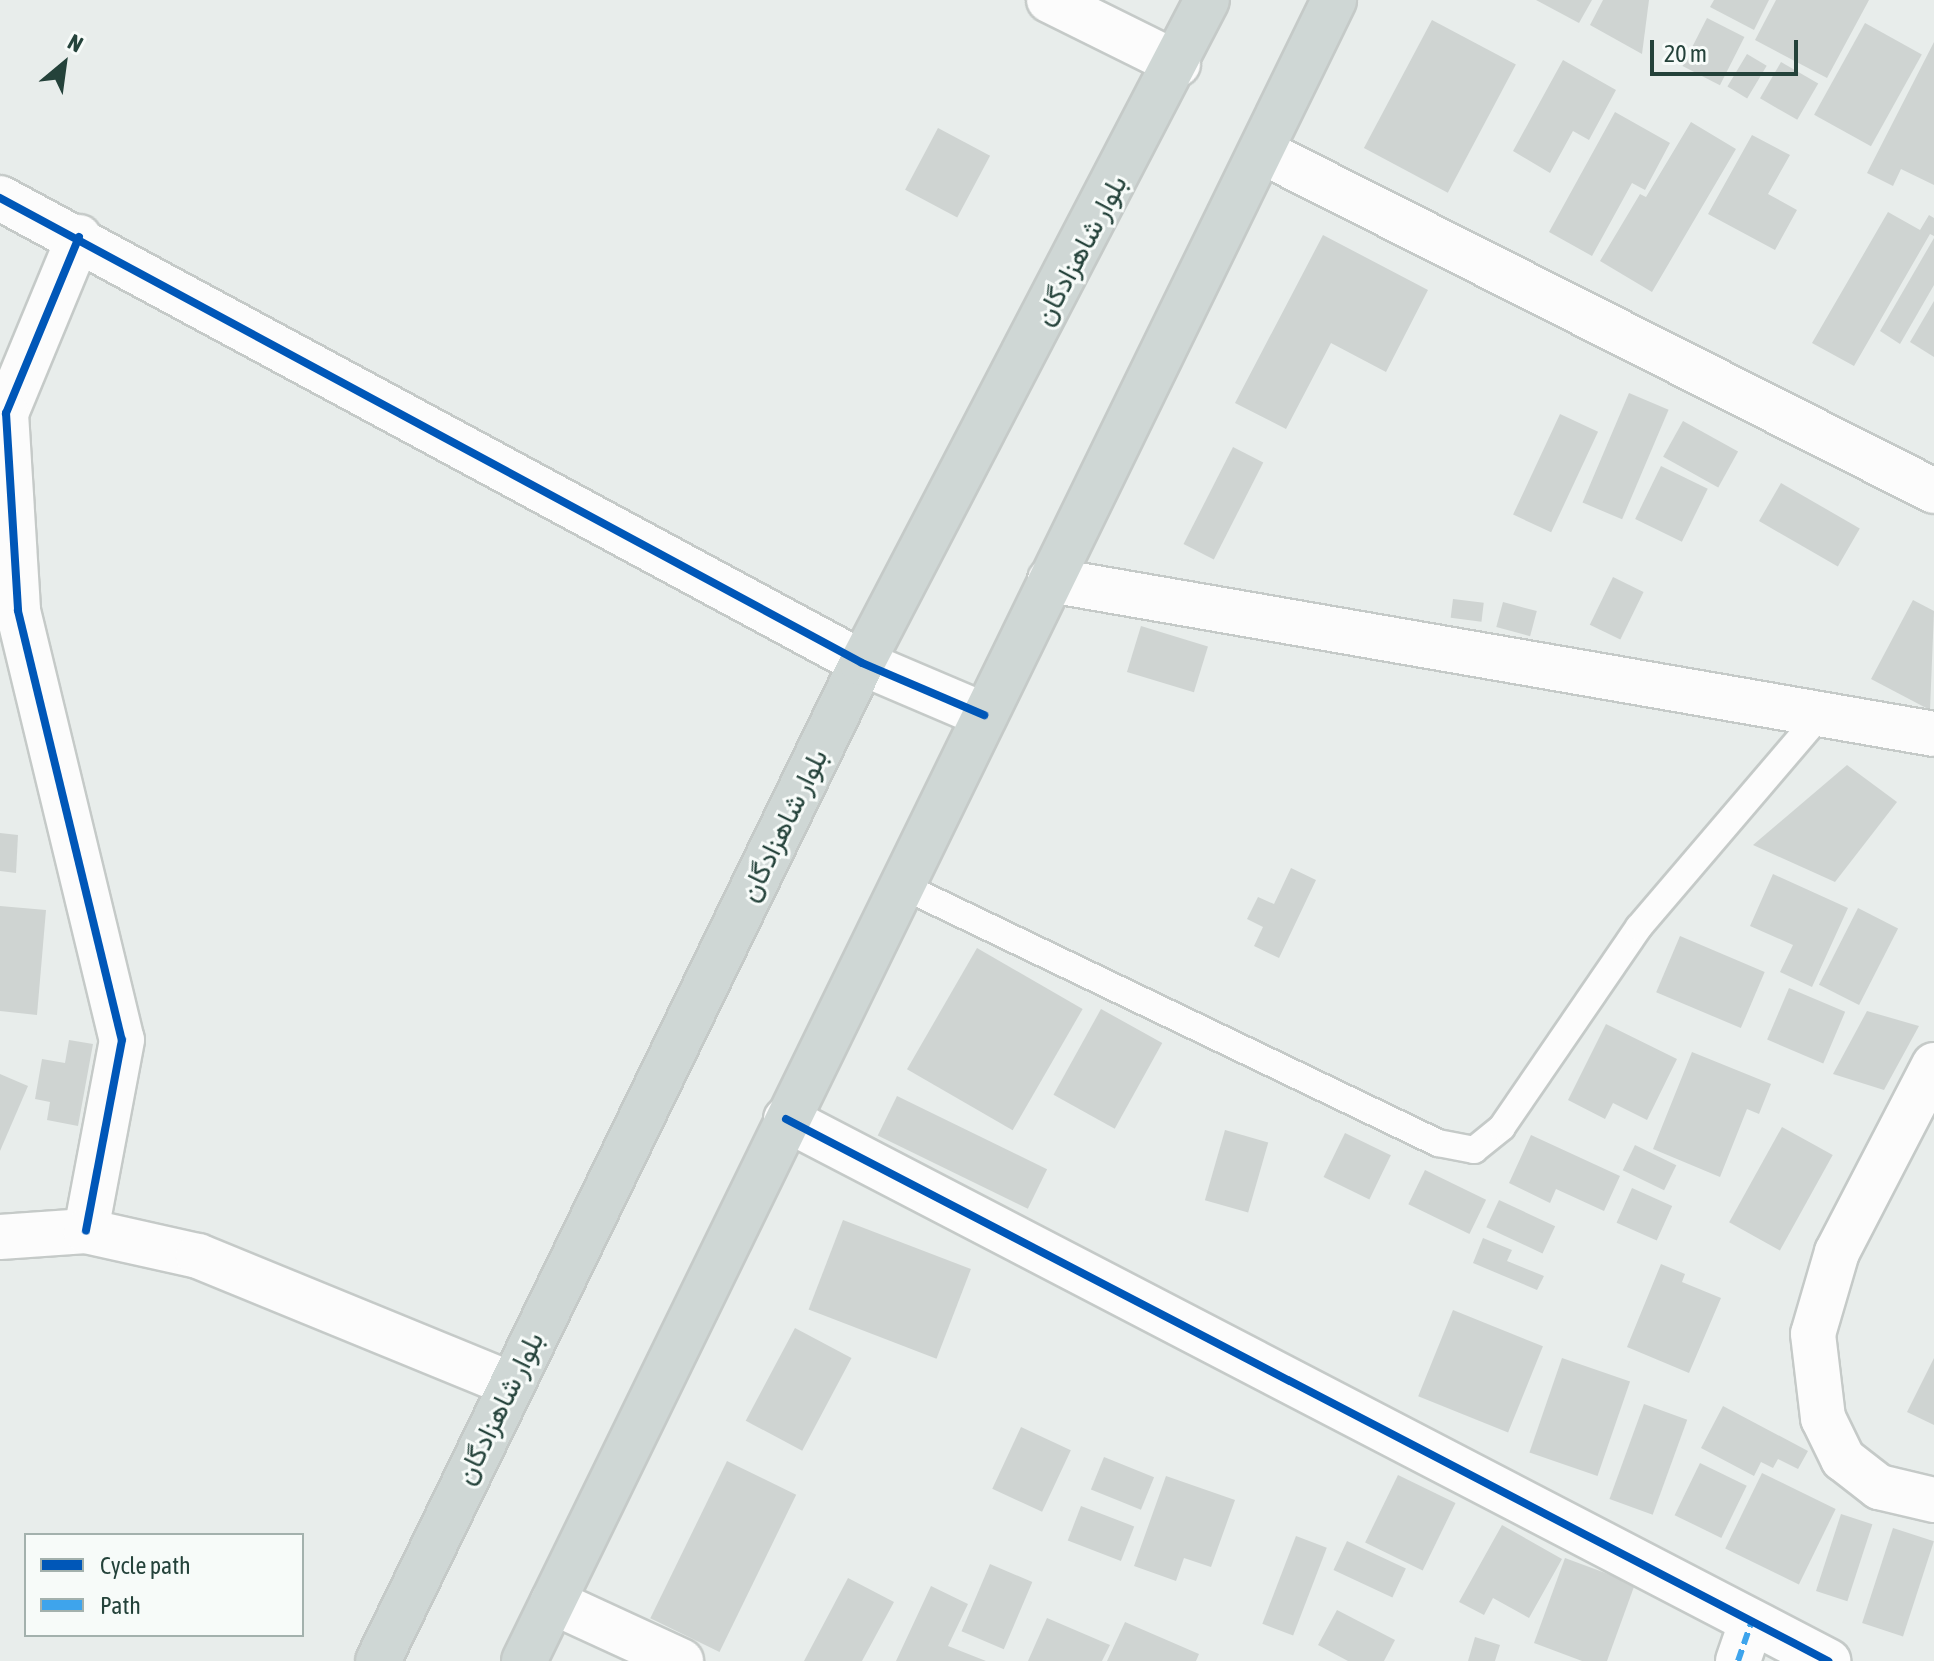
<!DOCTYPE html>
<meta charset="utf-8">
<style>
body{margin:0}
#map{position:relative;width:1934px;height:1661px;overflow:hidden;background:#e8edeb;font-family:"Asap Condensed",Vazirmatn,sans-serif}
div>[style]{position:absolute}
.building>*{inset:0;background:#cfd4d2;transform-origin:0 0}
.roads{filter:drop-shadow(2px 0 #c5cac8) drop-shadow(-2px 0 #c5cac8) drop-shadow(0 2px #c5cac8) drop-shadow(0 -2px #c5cac8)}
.lane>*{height:26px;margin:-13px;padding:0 13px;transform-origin:13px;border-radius:13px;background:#fcfcfc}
.street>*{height:44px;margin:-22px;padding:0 22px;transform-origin:22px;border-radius:22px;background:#fcfcfc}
.secondary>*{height:44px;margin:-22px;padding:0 22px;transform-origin:22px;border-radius:22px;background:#fcfcfc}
.primary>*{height:44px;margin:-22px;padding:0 22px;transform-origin:22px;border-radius:22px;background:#cfd7d5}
.quiet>*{height:6px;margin-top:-3px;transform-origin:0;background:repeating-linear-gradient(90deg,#3ea4ec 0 12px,transparent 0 18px)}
.cycleway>*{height:8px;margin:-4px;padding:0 4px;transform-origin:4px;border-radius:4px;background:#0057b8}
span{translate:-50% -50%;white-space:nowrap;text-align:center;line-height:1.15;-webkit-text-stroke:6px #f7fbf9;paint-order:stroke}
.street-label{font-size:28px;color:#24423a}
.legend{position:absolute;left:24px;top:1533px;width:280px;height:104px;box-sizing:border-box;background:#f7fbf9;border:2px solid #a3b1ad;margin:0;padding:10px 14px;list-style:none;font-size:24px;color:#24423a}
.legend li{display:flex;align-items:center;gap:16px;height:40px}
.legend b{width:40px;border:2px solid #a3b1ad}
.north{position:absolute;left:24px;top:24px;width:80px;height:80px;-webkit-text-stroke:6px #f7fbf9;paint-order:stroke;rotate:29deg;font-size:22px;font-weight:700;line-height:32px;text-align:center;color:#24423a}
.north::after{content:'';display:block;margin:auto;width:28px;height:36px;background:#24423a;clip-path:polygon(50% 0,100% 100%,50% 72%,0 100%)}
.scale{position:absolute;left:1650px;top:40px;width:148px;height:36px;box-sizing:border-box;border:4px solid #24423a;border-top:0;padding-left:10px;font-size:24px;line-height:28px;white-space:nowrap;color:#24423a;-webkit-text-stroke:6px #f7fbf9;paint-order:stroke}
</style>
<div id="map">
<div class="building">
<i style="clip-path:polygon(1536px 0,1592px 0,1579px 23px)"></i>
<i style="clip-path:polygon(1603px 0,1649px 0,1642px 54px,1590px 25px)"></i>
<i style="clip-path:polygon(1714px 0,1769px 0,1754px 30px,1710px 7px)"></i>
<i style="clip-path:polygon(1776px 0,1869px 0,1827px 78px,1755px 40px)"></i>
<i style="left:1707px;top:18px;width:42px;height:54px;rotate:27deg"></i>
<i style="left:1432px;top:20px;width:95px;height:145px;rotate:28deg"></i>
<i style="left:1865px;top:23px;width:65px;height:105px;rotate:29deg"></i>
<i style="clip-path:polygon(1934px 42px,1934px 185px,1901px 169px,1893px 186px,1867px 173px)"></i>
<i style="left:1747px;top:54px;width:23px;height:38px;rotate:31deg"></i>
<i style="clip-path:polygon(1563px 60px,1616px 90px,1589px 140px,1573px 131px,1550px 173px,1513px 151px)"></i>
<i style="left:1781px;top:62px;width:43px;height:42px;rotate:30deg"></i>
<i style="clip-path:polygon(1615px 112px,1670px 143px,1645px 190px,1632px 183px,1592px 256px,1549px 232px)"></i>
<i style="clip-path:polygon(1691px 122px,1736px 149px,1652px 292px,1600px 261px,1640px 194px,1646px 197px)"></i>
<i style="left:938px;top:128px;width:59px;height:70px;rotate:28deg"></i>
<i style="clip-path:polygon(1752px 135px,1790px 155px,1768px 194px,1797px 210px,1775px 250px,1708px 214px)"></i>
<i style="clip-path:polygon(1888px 212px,1920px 230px,1929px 215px,1934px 218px,1934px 236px,1930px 234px,1854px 366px,1812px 343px)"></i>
<i style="clip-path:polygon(1323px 235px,1428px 290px,1386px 372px,1331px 343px,1286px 429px,1235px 403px)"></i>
<i style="clip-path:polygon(1934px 238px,1934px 285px,1900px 344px,1880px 331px)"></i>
<i style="clip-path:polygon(1934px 301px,1934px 357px,1910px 342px)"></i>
<i style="left:1629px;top:393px;width:43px;height:119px;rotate:23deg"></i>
<i style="left:1560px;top:414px;width:42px;height:111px;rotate:25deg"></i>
<i style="left:1683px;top:421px;width:63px;height:41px;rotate:29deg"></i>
<i style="left:1233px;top:447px;width:34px;height:109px;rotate:27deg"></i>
<i style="left:1661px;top:466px;width:52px;height:59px;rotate:26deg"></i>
<i style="left:1781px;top:483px;width:91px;height:44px;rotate:30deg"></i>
<i style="left:1613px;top:577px;width:34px;height:53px;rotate:26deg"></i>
<i style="left:1453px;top:599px;width:31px;height:19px;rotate:7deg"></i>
<i style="clip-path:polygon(1913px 600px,1934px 611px,1930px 710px,1871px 679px)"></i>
<i style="left:1503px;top:602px;width:35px;height:26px;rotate:15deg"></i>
<i style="left:1141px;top:626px;width:70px;height:48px;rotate:17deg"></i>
<i style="clip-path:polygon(1847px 765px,1897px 802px,1835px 882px,1753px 845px)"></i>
<i style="clip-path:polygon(0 833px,18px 835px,16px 873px,0 871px)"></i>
<i style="clip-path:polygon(1291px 868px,1316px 880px,1279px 958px,1254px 946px,1263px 927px,1247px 919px,1258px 897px,1274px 904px)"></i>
<i style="clip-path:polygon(1773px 874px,1848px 908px,1812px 987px,1780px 972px,1793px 945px,1750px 926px)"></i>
<i style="clip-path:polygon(0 906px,46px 910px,37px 1015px,0 1011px)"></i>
<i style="left:1858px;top:908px;width:45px;height:86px;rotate:27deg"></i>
<i style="left:1680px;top:936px;width:92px;height:61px;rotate:23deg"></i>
<i style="left:977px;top:948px;width:122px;height:140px;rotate:30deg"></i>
<i style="left:1789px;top:988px;width:61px;height:56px;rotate:23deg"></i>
<i style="left:1101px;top:1009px;width:70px;height:98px;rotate:29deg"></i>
<i style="clip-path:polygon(1867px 1011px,1919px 1026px,1884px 1090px,1833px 1074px)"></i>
<i style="clip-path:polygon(1606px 1024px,1677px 1059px,1647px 1120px,1613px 1103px,1605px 1119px,1568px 1100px)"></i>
<i style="clip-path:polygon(69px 1040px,93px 1044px,78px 1126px,47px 1120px,50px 1102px,35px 1099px,42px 1059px,65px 1063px)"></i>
<i style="clip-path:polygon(1692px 1052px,1771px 1084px,1759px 1114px,1747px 1109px,1720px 1177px,1653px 1149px)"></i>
<i style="clip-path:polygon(0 1074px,28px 1086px,0 1151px)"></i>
<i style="left:897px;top:1096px;width:167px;height:44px;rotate:26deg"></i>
<i style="left:1782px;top:1127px;width:58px;height:109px;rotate:29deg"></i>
<i style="left:1225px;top:1130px;width:45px;height:73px;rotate:16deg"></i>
<i style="left:1345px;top:1133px;width:51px;height:49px;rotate:26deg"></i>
<i style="clip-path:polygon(1531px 1135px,1620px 1176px,1604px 1211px,1556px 1189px,1550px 1203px,1509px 1183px)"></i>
<i style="left:1635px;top:1145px;width:46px;height:28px;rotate:26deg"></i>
<i style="left:1425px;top:1170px;width:68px;height:38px;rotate:26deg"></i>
<i style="left:1632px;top:1188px;width:44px;height:38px;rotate:24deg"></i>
<i style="left:1499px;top:1200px;width:62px;height:30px;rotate:25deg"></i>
<i style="left:843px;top:1220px;width:137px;height:96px;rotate:21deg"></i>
<i style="clip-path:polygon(1483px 1238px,1512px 1250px,1507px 1261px,1544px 1276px,1537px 1290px,1473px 1263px)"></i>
<i style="clip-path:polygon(1661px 1264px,1685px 1274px,1682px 1282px,1721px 1298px,1689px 1373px,1627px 1347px)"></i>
<i style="left:1453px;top:1310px;width:97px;height:93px;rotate:22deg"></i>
<i style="left:795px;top:1328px;width:64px;height:105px;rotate:28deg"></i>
<i style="left:1562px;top:1358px;width:72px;height:100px;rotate:19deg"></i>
<i style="clip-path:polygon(1934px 1358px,1934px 1425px,1907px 1412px)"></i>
<i style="left:1644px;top:1404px;width:46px;height:101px;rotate:20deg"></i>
<i style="clip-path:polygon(1723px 1406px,1808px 1451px,1798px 1469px,1778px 1459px,1773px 1468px,1761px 1462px,1754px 1476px,1701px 1448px)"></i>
<i style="left:1021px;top:1427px;width:55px;height:68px;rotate:25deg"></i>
<i style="left:1104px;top:1457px;width:54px;height:35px;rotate:22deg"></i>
<i style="left:727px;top:1461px;width:77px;height:175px;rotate:26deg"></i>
<i style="left:1700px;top:1463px;width:52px;height:58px;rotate:26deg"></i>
<i style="left:1762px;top:1473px;width:82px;height:84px;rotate:26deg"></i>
<i style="left:1398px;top:1475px;width:64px;height:75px;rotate:26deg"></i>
<i style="clip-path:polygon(1166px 1476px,1235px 1500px,1211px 1567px,1184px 1558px,1176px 1581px,1134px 1566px)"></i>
<i style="left:1081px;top:1506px;width:57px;height:37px;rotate:21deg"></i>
<i style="left:1841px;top:1514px;width:33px;height:81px;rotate:18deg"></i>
<i style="clip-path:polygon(1502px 1525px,1562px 1559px,1529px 1618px,1493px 1598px,1484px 1615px,1459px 1602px)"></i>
<i style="left:1893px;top:1528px;width:43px;height:100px;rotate:18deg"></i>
<i style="left:1296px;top:1536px;width:33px;height:94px;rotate:21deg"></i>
<i style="left:1347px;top:1541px;width:65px;height:32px;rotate:25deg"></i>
<i style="clip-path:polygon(1565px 1558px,1635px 1584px,1607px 1661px,1582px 1661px,1534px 1643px)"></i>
<i style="left:990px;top:1564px;width:46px;height:73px;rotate:23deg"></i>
<i style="clip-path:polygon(848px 1578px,894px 1602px,862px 1661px,804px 1661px)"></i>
<i style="clip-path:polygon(931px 1586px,968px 1604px,948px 1646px,986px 1661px,896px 1661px)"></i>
<i style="clip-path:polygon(1337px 1610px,1395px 1640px,1384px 1661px,1348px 1661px,1318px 1645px)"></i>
<i style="clip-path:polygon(1047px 1618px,1110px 1645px,1102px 1661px,1028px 1661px)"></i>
<i style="clip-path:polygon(1125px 1622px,1199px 1654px,1196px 1661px,1107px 1661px)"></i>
<i style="clip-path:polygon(1475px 1637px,1500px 1645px,1495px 1661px,1468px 1661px)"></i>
</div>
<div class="roads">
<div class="lane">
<i style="left:901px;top:885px;width:596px;rotate:25.66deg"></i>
<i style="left:1438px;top:1143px;width:37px;rotate:11deg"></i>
<i style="left:1474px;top:1150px;width:36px;rotate:-39deg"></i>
<i style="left:1502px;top:1127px;width:242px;rotate:-55.6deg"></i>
<i style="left:1639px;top:927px;width:282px;rotate:-49.5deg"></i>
</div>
<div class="street">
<i style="left:1049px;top:0;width:144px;rotate:26.4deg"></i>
<i style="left:1261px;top:151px;width:754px;rotate:26.8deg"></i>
<i style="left:79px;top:237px;width:191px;rotate:112.5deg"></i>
<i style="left:6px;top:413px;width:198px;rotate:86.5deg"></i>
<i style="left:18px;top:611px;width:441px;rotate:76.4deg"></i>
<i style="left:122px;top:1040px;width:194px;rotate:100.7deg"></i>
<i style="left:1050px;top:580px;width:897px;rotate:9.88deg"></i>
<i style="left:1934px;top:1065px;width:211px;rotate:117.4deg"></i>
<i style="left:1837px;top:1252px;width:85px;rotate:106.3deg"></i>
<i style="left:1813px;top:1334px;width:85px;rotate:83.2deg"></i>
<i style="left:1823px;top:1418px;width:46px;rotate:64deg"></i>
<i style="left:1843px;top:1459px;width:46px;rotate:37.9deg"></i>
<i style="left:1879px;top:1487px;width:57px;rotate:13.3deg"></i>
<i style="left:786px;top:1119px;width:1175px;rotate:27.48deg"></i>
<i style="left:553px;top:1602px;width:141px;rotate:24.7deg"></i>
<i style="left:1738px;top:1661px;width:39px;rotate:-71deg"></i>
</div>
<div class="secondary">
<i style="left:0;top:198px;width:979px;rotate:28.34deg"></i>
<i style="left:862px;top:663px;width:133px;rotate:23.1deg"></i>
<i style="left:0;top:1237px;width:86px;rotate:-4deg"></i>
<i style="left:86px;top:1231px;width:115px;rotate:12.6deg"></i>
<i style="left:198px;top:1256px;width:337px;rotate:22.3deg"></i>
</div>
<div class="primary">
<i style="left:378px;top:1661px;width:1109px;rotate:-64.13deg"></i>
<i style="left:862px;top:663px;width:747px;rotate:-62.51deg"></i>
<i style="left:524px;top:1661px;width:1848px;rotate:-64deg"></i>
</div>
</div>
<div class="quiet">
<i style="left:1738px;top:1661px;width:39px;rotate:-71deg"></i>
</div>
<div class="cycleway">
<i style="left:0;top:198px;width:979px;rotate:28.34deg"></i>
<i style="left:862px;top:663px;width:133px;rotate:23.1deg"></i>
<i style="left:79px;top:237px;width:191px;rotate:112.5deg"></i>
<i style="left:6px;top:413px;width:198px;rotate:86.5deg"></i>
<i style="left:18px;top:611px;width:441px;rotate:76.4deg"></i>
<i style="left:122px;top:1040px;width:194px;rotate:100.7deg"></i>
<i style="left:786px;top:1119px;width:1175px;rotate:27.48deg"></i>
</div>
<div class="street-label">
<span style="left:1080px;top:250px;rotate:-62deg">بلوار شاهزادگان</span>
<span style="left:783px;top:825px;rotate:-64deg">بلوار شاهزادگان</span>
<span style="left:499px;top:1408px;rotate:-64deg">بلوار شاهزادگان</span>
</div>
<ul class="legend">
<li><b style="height:10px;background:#0057b8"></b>Cycle path</li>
<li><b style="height:10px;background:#3ea4ec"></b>Path</li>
</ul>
<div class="north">N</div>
<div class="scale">20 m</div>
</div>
